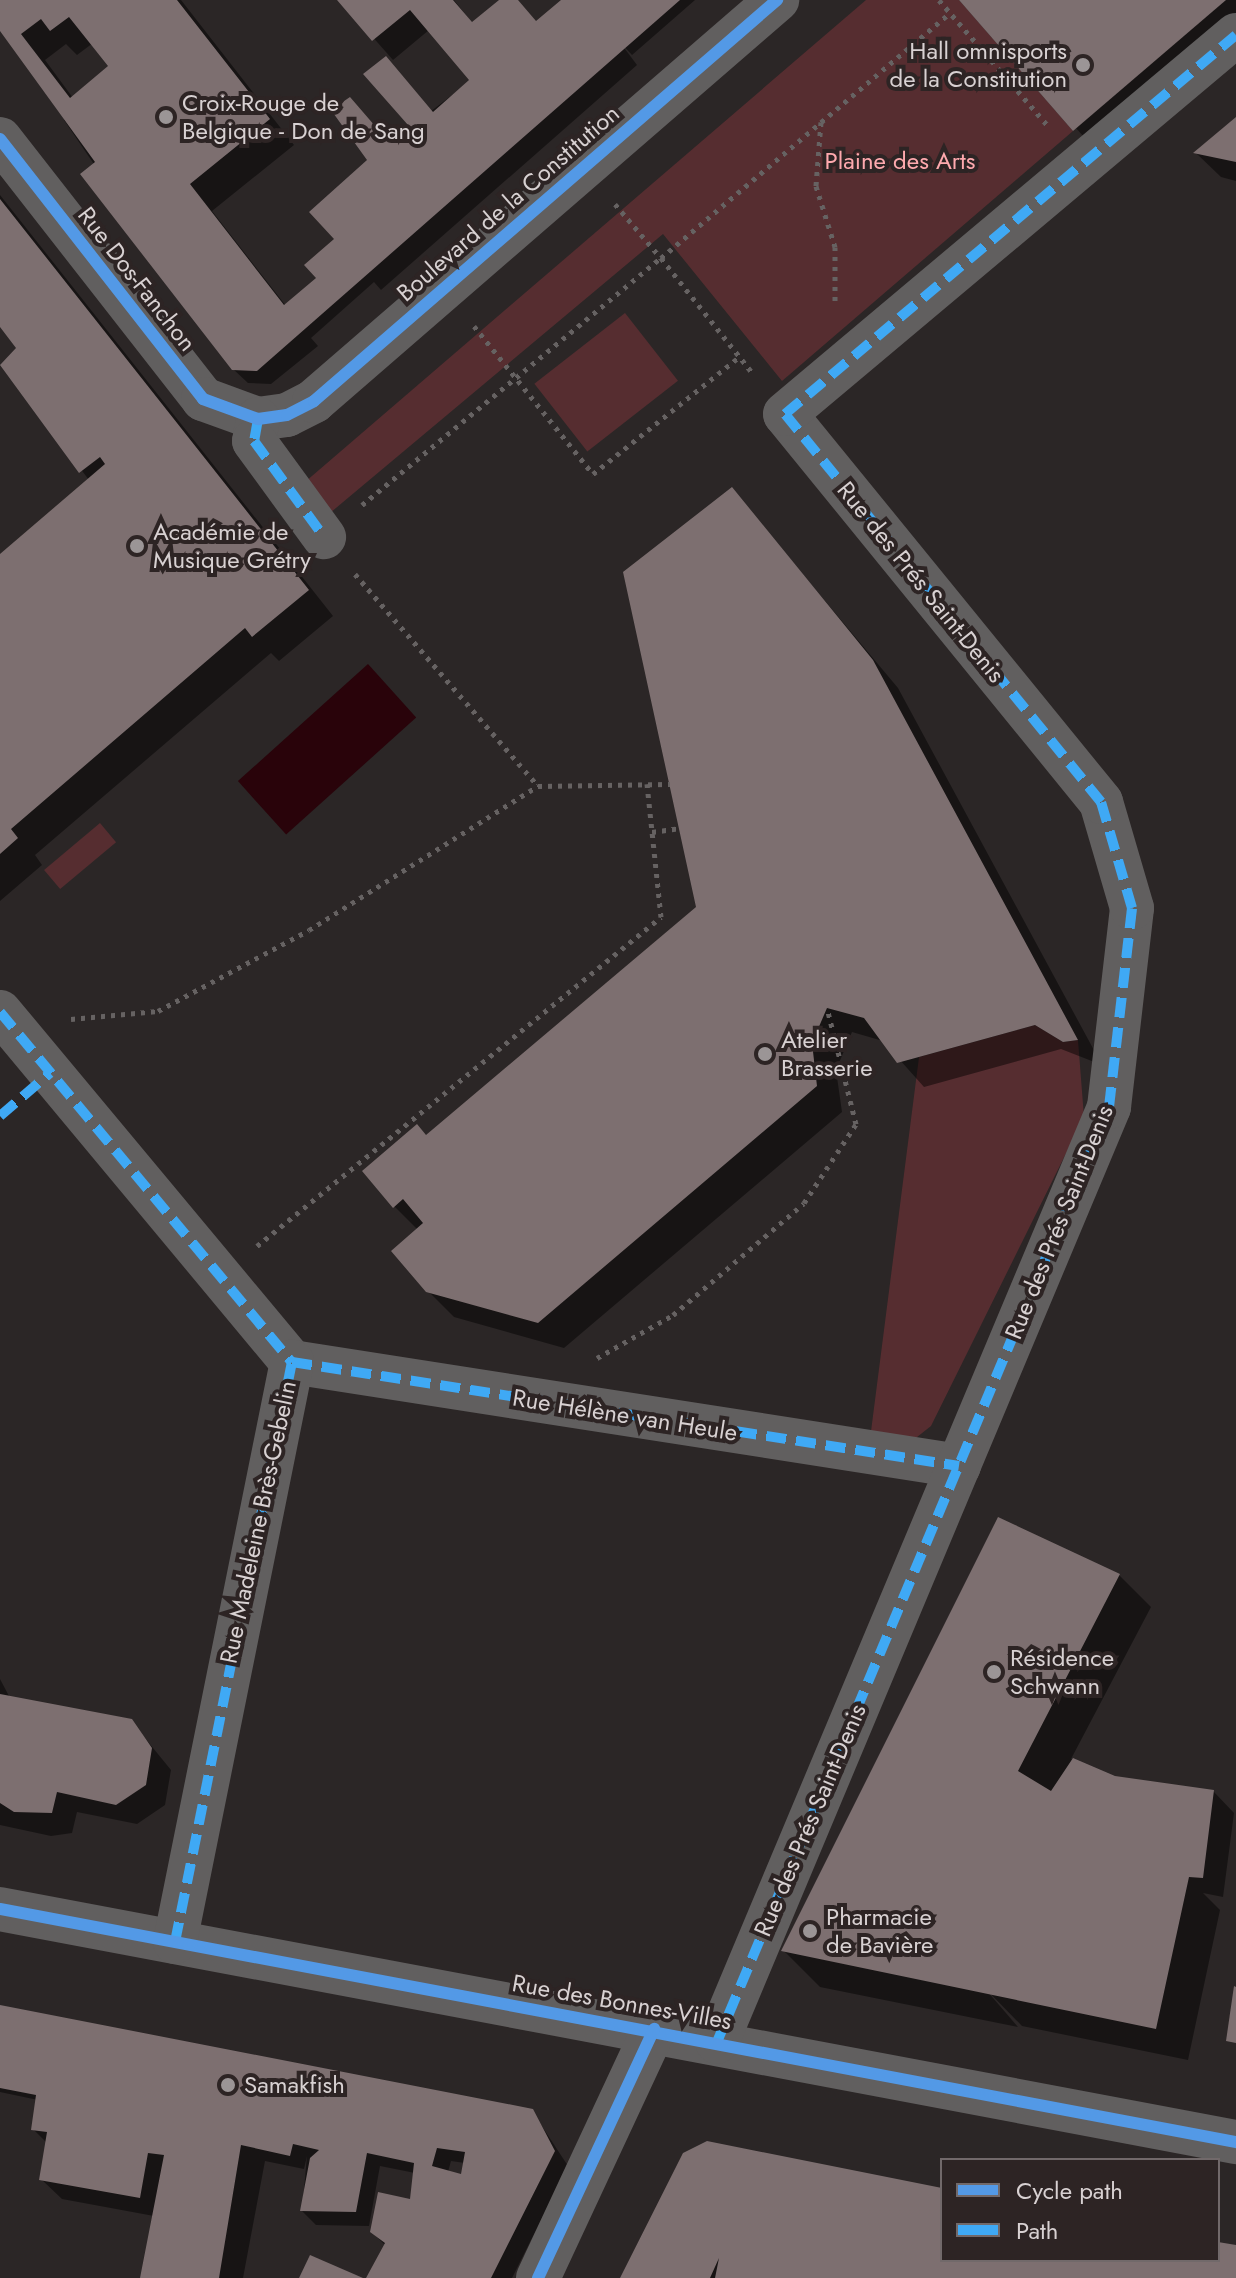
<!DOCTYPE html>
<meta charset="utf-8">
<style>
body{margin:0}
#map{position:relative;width:1236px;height:2278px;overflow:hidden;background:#2b2626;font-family:Jost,sans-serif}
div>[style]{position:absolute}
.green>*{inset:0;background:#562d30;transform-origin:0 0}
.water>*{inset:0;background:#29030a;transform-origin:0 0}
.shadow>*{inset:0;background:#0007}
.building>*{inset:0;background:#7d6f70}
.path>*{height:5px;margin-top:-2.5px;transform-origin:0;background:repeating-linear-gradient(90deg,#666262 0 4px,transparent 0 10px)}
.street>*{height:44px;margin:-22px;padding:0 22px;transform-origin:22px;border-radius:22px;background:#615f5f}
.quiet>*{height:10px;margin-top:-5px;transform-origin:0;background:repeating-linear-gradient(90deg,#3fa9f5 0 20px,transparent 0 30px)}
.cycleway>*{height:12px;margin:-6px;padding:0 6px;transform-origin:6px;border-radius:6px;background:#5399e6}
.dots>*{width:22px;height:22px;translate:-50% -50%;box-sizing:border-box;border:4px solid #2d2424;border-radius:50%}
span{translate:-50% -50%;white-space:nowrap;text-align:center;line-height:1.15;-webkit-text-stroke:8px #2d2424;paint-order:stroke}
.poi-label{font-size:24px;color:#d8d1d2}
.right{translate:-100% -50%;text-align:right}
.left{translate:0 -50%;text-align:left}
.park-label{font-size:24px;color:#fea9ae}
.street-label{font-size:24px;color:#d8d1d2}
.legend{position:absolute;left:940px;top:2158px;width:280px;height:104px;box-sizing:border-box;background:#2d2424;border:2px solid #71696a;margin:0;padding:10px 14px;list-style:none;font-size:24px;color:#d8d1d2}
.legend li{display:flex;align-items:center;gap:16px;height:40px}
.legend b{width:40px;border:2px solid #71696a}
</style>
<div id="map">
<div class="green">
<i style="clip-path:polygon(866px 0,959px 0,1073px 131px,782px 381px,663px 234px,330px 513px,305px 482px)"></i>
<i style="left:625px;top:313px;width:86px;height:115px;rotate:52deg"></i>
<i style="left:100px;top:823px;width:25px;height:73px;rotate:50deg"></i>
<i style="clip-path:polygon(1035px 1025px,1063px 1042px,1078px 1040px,1084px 1117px,931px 1426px,912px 1441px,869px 1447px,919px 1057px)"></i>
</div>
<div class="water">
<i style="left:368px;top:664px;width:72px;height:175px;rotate:48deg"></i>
</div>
<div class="shadow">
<i style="clip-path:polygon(evenodd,1px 0,181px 0,294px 145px,212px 211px,286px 306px,319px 278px,389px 143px,472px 80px,429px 30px,393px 60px,340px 0,454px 0,473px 24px,502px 0,517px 0,537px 23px,564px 0,695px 0,632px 55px,619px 41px,637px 65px,381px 290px,374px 282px,311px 338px,318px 346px,271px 384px,248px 383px,233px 369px,64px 120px,69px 115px,0 28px,1px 0,93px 43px,111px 67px,73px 98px,45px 60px,66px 44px,77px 55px,93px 43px)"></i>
<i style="clip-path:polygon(962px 0,1236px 0,1236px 38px,1100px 155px)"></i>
<i style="clip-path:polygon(1236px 119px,1236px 181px,1221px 177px,1196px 153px)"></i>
<i style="clip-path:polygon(0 195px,333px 616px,279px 661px,271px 653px,35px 855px,42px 865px,0 901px,0 557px,89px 480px,1px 364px,19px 348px,0 323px)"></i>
<i style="clip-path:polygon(732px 490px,898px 688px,1102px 1065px,1061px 1049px,924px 1087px,883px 1041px,852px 1032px,836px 1070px,842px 1112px,564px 1348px,454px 1317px,428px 1291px,418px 1230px,394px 1206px,427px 1137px,698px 907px)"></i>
<i style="clip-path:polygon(1119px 1575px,1151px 1607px,1071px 1759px,1114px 1778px,1214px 1792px,1234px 1813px,1223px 1897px,1203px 1893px,1220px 1910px,1188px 2060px,1022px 2026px,981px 1984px,1018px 2027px,820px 1987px,784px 1951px)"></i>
<i style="clip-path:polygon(0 1679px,10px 1698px,131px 1721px,171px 1770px,165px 1805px,137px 1824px,77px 1812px,72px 1833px,51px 1836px,0 1825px)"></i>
<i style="clip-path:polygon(evenodd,0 2007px,532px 2111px,568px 2166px,512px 2278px,368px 2278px,386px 2246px,372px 2232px,412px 2201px,415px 2173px,380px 2166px,369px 2226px,316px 2225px,302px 2211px,307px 2156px,304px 2169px,265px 2161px,243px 2278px,142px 2278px,154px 2216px,62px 2199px,41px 2179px,47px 2143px,33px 2129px,38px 2100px,0 2092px,0 2007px,451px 2161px,465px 2163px,463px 2176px,448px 2172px,451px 2161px)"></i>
<i style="clip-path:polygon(942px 2192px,942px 2260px,1218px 2260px,1218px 2244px,1236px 2247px,1236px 2278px,622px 2278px)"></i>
</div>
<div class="building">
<i style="clip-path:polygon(evenodd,0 0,177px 0,270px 119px,190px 184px,284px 305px,316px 278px,304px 265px,334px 239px,309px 212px,367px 160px,331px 110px,350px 97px,388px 141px,408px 125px,363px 74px,386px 56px,433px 112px,469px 80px,410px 10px,372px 41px,337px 0,453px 0,472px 22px,499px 0,518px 0,536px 21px,561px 0,680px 0,257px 371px,232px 370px,80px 174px,95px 162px,0 31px,0 0,69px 17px,108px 66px,70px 98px,21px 34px,41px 19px,50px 31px,69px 17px)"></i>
<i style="clip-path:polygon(959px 0,1226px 0,1073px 131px)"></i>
<i style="clip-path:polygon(1236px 117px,1236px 162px,1193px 153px)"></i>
<i style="clip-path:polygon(0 199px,309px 590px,252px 637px,245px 628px,11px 829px,18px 838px,0 854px,0 554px,105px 464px,100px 457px,79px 473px,0 365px,16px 348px,0 327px)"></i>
<i style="clip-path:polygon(732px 487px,873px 660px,1078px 1040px,1063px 1042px,1035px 1025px,897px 1063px,864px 1018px,827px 1008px,812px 1043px,817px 1086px,538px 1323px,426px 1292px,391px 1251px,423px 1223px,403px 1199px,393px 1208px,362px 1171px,417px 1124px,426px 1135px,696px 907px,623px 572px)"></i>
<i style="clip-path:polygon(998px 1517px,1120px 1574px,1018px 1771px,1051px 1791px,1073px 1758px,1115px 1776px,1214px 1790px,1203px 1878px,1189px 1877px,1156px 2029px,781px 1951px)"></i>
<i style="clip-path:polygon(0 1694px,132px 1719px,152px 1748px,146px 1785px,116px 1805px,57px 1792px,52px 1813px,14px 1812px,0 1803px)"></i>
<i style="clip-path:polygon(1234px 1986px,1236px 1987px,1236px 2043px,1226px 2041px)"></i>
<i style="clip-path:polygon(evenodd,0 2005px,533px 2109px,555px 2151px,491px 2278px,366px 2278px,385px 2243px,370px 2232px,378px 2192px,410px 2199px,414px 2163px,367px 2153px,356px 2212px,300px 2211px,310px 2158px,319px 2150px,293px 2144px,290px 2156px,241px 2145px,219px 2278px,140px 2278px,164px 2155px,148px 2153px,140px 2198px,39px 2180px,47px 2132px,31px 2130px,36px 2095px,0 2088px,0 2005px,437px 2148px,465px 2152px,461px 2174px,432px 2166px,437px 2148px)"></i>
<i style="clip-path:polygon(707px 2141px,942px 2188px,942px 2260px,1218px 2260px,1218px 2242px,1236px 2245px,1236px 2278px,715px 2278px,719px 2258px,710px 2278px,620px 2278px,683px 2153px)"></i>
<i style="clip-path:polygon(310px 2255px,363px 2278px,299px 2278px)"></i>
</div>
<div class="path">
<i style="left:939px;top:0;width:169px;rotate:49.1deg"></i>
<i style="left:821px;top:122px;width:64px;rotate:94.5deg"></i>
<i style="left:816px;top:186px;width:64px;rotate:72.7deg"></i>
<i style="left:835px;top:247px;width:58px;rotate:90deg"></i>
<i style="left:615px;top:204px;width:71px;rotate:49.6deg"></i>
<i style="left:661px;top:258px;width:379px;rotate:-40.3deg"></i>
<i style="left:474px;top:326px;width:190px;rotate:51.2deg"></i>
<i style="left:593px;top:474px;width:187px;rotate:-38.7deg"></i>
<i style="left:362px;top:505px;width:388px;rotate:-39.6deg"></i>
<i style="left:661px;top:258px;width:149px;rotate:51.5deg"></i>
<i style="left:355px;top:574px;width:280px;rotate:49.2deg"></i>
<i style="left:538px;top:786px;width:132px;rotate:-0.9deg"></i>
<i style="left:652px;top:832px;width:27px;rotate:-8deg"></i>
<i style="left:71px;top:1019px;width:87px;rotate:-5.3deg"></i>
<i style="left:158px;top:1011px;width:171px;rotate:-28.2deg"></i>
<i style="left:309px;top:930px;width:271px;rotate:-32.2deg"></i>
<i style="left:257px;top:1246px;width:521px;rotate:-39.16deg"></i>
<i style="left:661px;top:917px;width:134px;rotate:-96deg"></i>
<i style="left:597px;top:1358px;width:87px;rotate:-29.5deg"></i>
<i style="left:673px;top:1315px;width:172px;rotate:-40.5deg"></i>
<i style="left:804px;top:1203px;width:95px;rotate:-56.6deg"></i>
<i style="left:856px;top:1124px;width:120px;rotate:-104deg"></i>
</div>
<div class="street">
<i style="left:0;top:139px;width:330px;rotate:52deg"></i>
<i style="left:203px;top:399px;width:59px;rotate:20deg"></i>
<i style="left:258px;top:419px;width:29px;rotate:-8deg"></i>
<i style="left:287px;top:415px;width:30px;rotate:-27deg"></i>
<i style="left:314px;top:401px;width:613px;rotate:-40.9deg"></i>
<i style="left:258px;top:419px;width:22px;rotate:100deg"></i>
<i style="left:254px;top:441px;width:119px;rotate:53.9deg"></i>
<i style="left:0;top:1012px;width:456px;rotate:50.2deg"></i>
<i style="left:292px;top:1362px;width:675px;rotate:8.86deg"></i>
<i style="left:0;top:1909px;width:1258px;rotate:10.68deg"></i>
<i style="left:175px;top:1942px;width:592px;rotate:-78.6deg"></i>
<i style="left:717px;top:2042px;width:1014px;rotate:-67.25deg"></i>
<i style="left:1109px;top:1107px;width:200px;rotate:-83.4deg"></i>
<i style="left:1132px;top:908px;width:110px;rotate:-106.3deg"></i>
<i style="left:1101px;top:802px;width:500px;rotate:-129.16deg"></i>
<i style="left:785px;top:414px;width:589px;rotate:-40.04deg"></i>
<i style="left:538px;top:2278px;width:275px;rotate:-65deg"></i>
</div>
<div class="quiet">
<i style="left:258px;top:419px;width:22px;rotate:100deg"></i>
<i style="left:254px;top:441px;width:119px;rotate:53.9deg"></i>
<i style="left:0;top:1012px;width:456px;rotate:50.2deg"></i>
<i style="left:0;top:1116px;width:66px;rotate:-40.7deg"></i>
<i style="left:292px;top:1362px;width:675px;rotate:8.86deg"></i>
<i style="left:175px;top:1942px;width:592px;rotate:-78.6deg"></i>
<i style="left:717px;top:2042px;width:1014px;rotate:-67.25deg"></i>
<i style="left:1109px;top:1107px;width:200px;rotate:-83.4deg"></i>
<i style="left:1132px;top:908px;width:110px;rotate:-106.3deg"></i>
<i style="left:1101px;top:802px;width:500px;rotate:-129.16deg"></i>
<i style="left:785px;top:414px;width:589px;rotate:-40.04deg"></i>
</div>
<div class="cycleway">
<i style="left:0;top:139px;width:330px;rotate:52deg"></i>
<i style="left:203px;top:399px;width:59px;rotate:20deg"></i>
<i style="left:258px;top:419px;width:29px;rotate:-8deg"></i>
<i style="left:287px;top:415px;width:30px;rotate:-27deg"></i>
<i style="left:314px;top:401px;width:613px;rotate:-40.9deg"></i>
<i style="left:0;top:1909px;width:1258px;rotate:10.68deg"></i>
<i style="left:538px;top:2278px;width:275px;rotate:-65deg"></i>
</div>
<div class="dots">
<i style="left:1083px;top:65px;background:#9b9596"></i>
<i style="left:166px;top:117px;background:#9b9596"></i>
<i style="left:137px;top:546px;background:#9b9596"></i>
<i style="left:765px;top:1054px;background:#9b9596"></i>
<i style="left:994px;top:1672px;background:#9b9596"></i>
<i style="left:810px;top:1931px;background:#9b9596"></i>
<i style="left:228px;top:2085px;background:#9b9596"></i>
</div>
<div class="poi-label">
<span class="right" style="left:1067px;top:65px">Hall omnisports<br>de la Constitution</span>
<span class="left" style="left:182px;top:117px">Croix-Rouge de<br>Belgique - Don de Sang</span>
<span class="left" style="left:153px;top:546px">Académie de<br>Musique Grétry</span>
<span class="left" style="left:781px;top:1054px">Atelier<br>Brasserie</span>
<span class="left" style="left:1010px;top:1672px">Résidence<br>Schwann</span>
<span class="left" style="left:826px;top:1931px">Pharmacie<br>de Bavière</span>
<span class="left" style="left:244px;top:2085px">Samakfish</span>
</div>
<div class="park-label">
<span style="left:900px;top:161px">Plaine des Arts</span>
</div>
<div class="street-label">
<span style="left:508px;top:203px;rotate:-41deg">Boulevard de la Constitution</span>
<span style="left:137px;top:279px;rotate:52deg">Rue Dos-Fanchon</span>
<span style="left:921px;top:582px;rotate:51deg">Rue des Prés Saint-Denis</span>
<span style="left:1059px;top:1222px;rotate:-68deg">Rue des Prés Saint-Denis</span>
<span style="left:625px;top:1415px;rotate:9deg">Rue Hélène van Heule</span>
<span style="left:258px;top:1522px;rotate:-78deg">Rue Madeleine Brès-Gebelin</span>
<span style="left:810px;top:1820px;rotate:-67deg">Rue des Prés Saint-Denis</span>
<span style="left:622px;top:2002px;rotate:10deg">Rue des Bonnes-Villes</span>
</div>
<ul class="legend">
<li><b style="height:10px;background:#5399e6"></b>Cycle path</li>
<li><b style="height:10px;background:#3fa9f5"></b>Path</li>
</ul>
</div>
